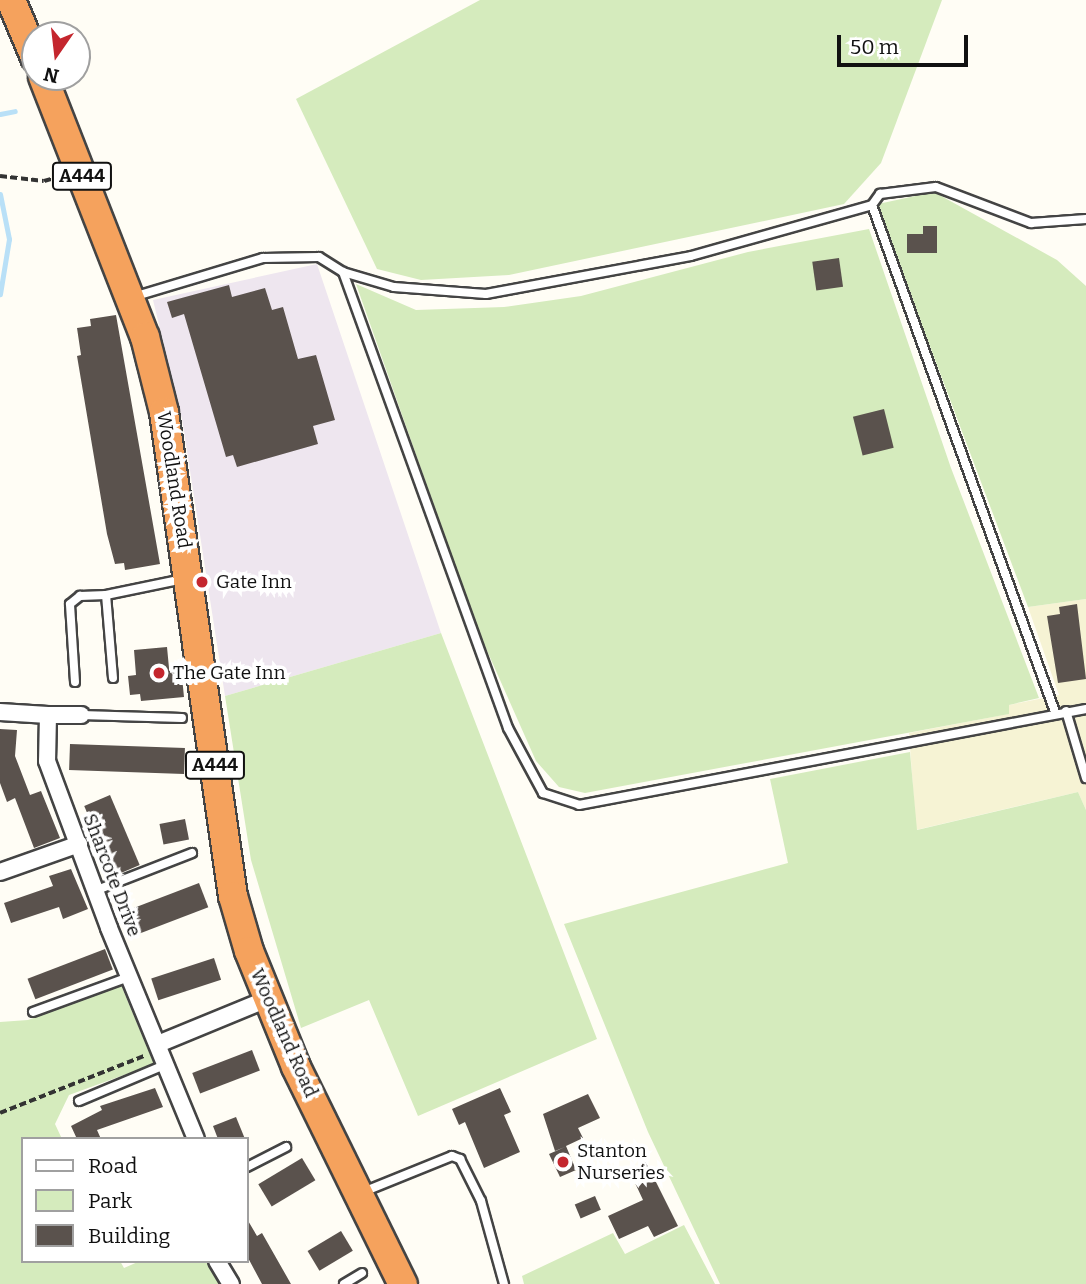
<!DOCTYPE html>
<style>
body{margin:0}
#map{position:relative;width:1086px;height:1284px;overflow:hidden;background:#fffdf5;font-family:Bitter,serif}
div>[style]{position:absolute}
.industrial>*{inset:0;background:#eee6ef}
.farmland>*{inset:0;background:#f6f3d4}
.green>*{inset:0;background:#d5ebbd}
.stream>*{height:5px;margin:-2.5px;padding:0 2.5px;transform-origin:2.5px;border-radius:2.5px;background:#b9e0f7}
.building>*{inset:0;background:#5a524d;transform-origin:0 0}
.path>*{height:3.5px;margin-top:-1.75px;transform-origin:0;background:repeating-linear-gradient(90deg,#333 0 7px,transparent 0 10.5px)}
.roads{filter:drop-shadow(2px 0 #444) drop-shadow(-2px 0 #444) drop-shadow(0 2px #444) drop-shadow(0 -2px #444)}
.lane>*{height:8px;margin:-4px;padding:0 4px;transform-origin:4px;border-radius:4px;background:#fff}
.street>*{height:16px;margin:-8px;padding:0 8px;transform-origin:8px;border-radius:8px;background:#fff}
.highway>*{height:28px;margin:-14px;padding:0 14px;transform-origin:14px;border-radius:14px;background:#f5a25d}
.dots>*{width:19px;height:19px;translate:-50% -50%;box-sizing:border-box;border:4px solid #fff;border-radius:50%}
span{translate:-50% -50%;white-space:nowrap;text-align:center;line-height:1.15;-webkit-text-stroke:7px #fff;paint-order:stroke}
.shield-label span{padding:2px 5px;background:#fff;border:2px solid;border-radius:5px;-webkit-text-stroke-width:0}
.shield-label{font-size:18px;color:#111;font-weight:700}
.street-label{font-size:19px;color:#111}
.poi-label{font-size:19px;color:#111}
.left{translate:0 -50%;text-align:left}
.legend{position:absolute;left:21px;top:1137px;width:228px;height:126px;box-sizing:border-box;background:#fff;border:2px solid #a0a0a0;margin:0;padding:9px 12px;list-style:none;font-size:21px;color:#111}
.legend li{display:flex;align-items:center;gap:14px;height:35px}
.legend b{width:35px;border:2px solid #a0a0a0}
.north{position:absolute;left:21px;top:21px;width:70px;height:70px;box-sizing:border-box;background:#fff;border:2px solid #a0a0a0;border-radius:50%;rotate:194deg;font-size:19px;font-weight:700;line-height:28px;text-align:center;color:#111}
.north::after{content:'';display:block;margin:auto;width:24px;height:32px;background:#c4262e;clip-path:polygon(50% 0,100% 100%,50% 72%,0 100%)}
.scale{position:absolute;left:837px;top:35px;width:131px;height:32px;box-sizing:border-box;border:4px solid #111;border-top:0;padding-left:9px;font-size:21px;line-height:24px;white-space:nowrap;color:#111;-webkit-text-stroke:5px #fff;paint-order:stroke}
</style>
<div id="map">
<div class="industrial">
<i style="clip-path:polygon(317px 264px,441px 633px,225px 696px,182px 419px,153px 300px)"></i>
</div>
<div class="farmland">
<i style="clip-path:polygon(1086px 599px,1086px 810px,1078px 792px,916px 830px,909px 733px,1008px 714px,1009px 705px,1059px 695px,1028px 607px)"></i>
</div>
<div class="green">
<i style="clip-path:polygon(480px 0,942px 0,881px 163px,844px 204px,509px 275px,421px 280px,377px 269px,296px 99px)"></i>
<i style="clip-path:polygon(934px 192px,1057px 260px,1086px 286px,1086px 599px,1028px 607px,928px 341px,878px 204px)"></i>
<i style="clip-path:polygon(869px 229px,951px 468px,1039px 698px,1009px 705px,1009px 714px,585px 793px,559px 787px,536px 761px,477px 628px,356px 284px,416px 310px,504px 307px,581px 296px,748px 252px)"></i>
<i style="clip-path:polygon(441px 633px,597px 1039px,418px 1116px,369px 1000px,301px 1028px,251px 860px,225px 696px)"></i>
<i style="clip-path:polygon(910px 752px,917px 830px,1078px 792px,1086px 810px,1086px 1284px,720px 1284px,648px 1132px,564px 924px,788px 863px,770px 779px)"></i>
<i style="clip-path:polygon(121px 985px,154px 1064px,69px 1095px,55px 1124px,62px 1139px,23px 1139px,23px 1261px,120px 1261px,124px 1268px,140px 1261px,207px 1261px,219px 1284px,0 1284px,0 1022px,28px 1020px)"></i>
<i style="clip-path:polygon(684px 1225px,715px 1284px,524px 1284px,522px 1276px,613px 1233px,625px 1254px)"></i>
</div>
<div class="stream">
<i style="left:0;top:114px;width:15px;rotate:-11deg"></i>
<i style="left:0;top:194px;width:46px;rotate:78.7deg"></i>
<i style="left:9px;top:239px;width:56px;rotate:99.3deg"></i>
</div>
<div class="building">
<i style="clip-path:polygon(923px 226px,937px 226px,937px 253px,907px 253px,907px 234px,923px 234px)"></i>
<i style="left:839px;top:258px;width:29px;height:27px;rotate:82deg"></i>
<i style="clip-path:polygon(229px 285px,232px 297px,265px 288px,272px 310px,283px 307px,298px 359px,316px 355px,335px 420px,313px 426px,318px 444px,237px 467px,233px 455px,226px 457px,184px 314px,172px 318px,167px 302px)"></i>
<i style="clip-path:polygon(116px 315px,160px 564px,125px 570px,124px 563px,115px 564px,107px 534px,77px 356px,81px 355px,77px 328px,91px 326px,90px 319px)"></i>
<i style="left:884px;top:409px;width:40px;height:32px;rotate:76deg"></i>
<i style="clip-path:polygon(1077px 604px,1086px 679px,1058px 683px,1047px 616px,1060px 614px,1059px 607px)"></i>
<i style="clip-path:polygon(167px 647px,169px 668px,181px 667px,184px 697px,141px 701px,140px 694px,130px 695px,128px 676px,136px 675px,134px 650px)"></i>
<i style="clip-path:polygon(0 729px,17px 730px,15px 756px,30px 795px,41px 791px,60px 838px,34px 848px,15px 798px,7px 802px,0 783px)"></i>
<i style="left:70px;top:744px;width:115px;height:26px;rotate:2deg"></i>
<i style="left:110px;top:795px;width:76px;height:28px;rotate:67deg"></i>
<i style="left:185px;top:819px;width:21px;height:26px;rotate:79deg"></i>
<i style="clip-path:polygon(71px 869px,88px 909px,63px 919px,59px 907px,11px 923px,4px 903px,53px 886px,49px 876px)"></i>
<i style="left:199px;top:883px;width:26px;height:77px;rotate:69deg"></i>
<i style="left:105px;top:949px;width:22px;height:83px;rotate:69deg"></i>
<i style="left:214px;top:958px;width:23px;height:66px;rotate:72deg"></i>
<i style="left:252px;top:1050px;width:22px;height:64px;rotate:69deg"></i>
<i style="clip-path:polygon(155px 1088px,163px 1107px,97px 1130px,101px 1139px,77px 1139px,71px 1126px,102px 1110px,100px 1106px)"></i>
<i style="clip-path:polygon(500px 1088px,511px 1112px,504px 1115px,520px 1152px,484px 1168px,465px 1122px,459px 1125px,452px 1109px)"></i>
<i style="clip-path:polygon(588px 1094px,600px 1118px,578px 1128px,583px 1138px,566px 1146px,576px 1170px,560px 1177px,549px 1154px,565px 1147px,555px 1151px,543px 1114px)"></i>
<i style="clip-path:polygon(236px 1117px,245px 1139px,218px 1139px,213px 1126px)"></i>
<i style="left:302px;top:1158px;width:26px;height:51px;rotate:59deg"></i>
<i style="clip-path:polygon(646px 1162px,678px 1226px,654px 1237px,648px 1226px,619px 1239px,608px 1216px,643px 1200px,629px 1170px)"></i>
<i style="left:595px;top:1196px;width:15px;height:22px;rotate:67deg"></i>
<i style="clip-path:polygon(247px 1219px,257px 1236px,262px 1233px,291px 1284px,262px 1284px,247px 1256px)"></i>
<i style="left:341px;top:1231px;width:23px;height:39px;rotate:59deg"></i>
</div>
<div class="path">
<i style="left:0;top:176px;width:44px;rotate:6.5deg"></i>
<i style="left:44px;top:181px;width:15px;rotate:-16deg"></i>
<i style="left:0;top:1113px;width:155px;rotate:-21.6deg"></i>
</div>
<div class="roads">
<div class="lane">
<i style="left:872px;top:205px;width:539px;rotate:70.15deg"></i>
<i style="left:343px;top:272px;width:485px;rotate:70.1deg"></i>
<i style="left:508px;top:728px;width:74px;rotate:61.7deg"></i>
<i style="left:543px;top:793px;width:38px;rotate:18deg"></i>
<i style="left:579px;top:805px;width:516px;rotate:-10.72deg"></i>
<i style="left:133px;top:297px;width:136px;rotate:-16.7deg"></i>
<i style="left:263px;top:258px;width:56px;rotate:-1deg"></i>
<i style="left:319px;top:257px;width:28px;rotate:32deg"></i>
<i style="left:343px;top:272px;width:53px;rotate:16.4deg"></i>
<i style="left:394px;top:287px;width:92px;rotate:4.4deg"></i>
<i style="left:486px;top:294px;width:208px;rotate:-10.5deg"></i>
<i style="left:691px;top:256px;width:188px;rotate:-15.7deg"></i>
<i style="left:872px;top:205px;width:14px;rotate:-54deg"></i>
<i style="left:880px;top:194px;width:56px;rotate:-7.1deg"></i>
<i style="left:936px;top:187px;width:102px;rotate:20.8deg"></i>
<i style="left:1031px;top:223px;width:55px;rotate:-4.2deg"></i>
<i style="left:113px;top:678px;width:83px;rotate:-94.8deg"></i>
<i style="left:106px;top:595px;width:79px;rotate:-11.7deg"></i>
<i style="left:75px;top:682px;width:78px;rotate:-93.7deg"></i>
<i style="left:70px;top:604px;width:13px;rotate:-39deg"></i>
<i style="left:80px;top:596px;width:26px;rotate:-2deg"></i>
<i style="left:1066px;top:711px;width:70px;rotate:73.4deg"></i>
<i style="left:81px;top:715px;width:101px;rotate:1.7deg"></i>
<i style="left:97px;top:890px;width:102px;rotate:-21.3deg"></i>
<i style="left:33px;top:1012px;width:102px;rotate:-20deg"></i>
<i style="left:79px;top:1101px;width:95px;rotate:-22.8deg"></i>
<i style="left:247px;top:1167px;width:44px;rotate:-27.1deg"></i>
<i style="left:363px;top:1192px;width:96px;rotate:-22deg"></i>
<i style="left:452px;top:1156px;width:9px;rotate:21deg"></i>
<i style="left:460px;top:1159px;width:47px;rotate:63.4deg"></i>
<i style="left:481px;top:1201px;width:86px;rotate:74.5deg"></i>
<i style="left:344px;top:1284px;width:21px;rotate:-31deg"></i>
</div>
<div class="street">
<i style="left:0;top:712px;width:48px;rotate:3.6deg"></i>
<i style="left:81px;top:715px;width:33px;rotate:180deg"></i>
<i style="left:48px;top:715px;width:46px;rotate:91.2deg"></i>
<i style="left:47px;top:761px;width:178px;rotate:69.6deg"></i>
<i style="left:109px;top:928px;width:228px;rotate:67.6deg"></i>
<i style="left:0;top:872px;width:84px;rotate:-19.5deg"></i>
<i style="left:158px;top:1044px;width:116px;rotate:-22.4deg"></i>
<i style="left:217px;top:1261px;width:27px;rotate:59deg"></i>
</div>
<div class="highway">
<i style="left:11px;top:0;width:62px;rotate:67.2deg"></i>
<i style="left:43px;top:77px;width:279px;rotate:68.6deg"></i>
<i style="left:145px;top:337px;width:77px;rotate:75.8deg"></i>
<i style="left:164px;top:412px;width:489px;rotate:81.9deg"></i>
<i style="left:233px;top:896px;width:57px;rotate:73.8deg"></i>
<i style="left:249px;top:951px;width:125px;rotate:67.9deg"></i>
<i style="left:296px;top:1067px;width:242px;rotate:63.8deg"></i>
</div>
</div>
<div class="dots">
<i style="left:202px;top:582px;background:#c4262e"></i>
<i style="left:159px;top:673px;background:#c4262e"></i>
<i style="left:563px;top:1162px;background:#c4262e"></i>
</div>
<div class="shield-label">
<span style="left:82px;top:176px">A444</span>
<span style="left:215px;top:765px">A444</span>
</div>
<div class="street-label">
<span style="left:174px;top:480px;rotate:81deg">Woodland Road</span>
<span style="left:112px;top:875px;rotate:69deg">Sharcote Drive</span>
<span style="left:284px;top:1033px;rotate:66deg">Woodland Road</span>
</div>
<div class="poi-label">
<span class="left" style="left:216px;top:582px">Gate Inn</span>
<span class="left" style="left:173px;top:673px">The Gate Inn</span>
<span class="left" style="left:577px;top:1162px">Stanton<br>Nurseries</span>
</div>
<ul class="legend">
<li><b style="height:9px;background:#fff"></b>Road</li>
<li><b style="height:19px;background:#d5ebbd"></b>Park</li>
<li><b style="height:19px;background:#5a524d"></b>Building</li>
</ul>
<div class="north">N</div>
<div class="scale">50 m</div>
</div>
